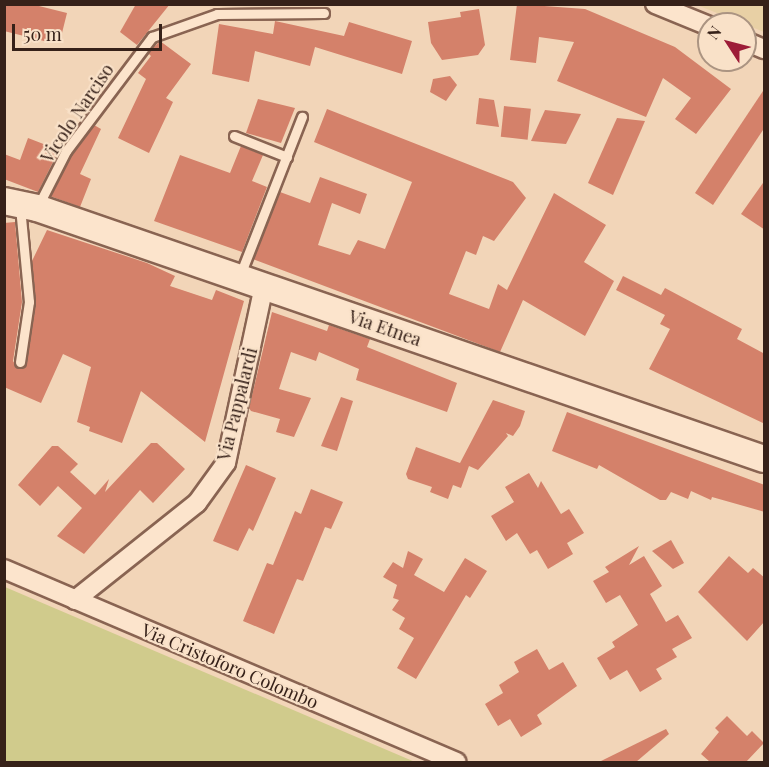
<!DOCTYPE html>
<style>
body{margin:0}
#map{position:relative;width:769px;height:767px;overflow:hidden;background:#f2d5b8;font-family:"Playfair Display",serif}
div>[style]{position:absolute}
.farmland>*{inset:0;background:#e8d0a5}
.green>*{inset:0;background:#d0cb8c}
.building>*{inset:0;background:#d4816a;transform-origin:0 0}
.roads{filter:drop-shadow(2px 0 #896452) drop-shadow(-2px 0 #896452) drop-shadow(0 2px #896452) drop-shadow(0 -2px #896452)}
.service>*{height:9px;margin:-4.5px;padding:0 4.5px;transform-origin:4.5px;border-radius:4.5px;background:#fce4cc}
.minor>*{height:18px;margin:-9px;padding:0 9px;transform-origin:9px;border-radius:9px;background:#fce4cc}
.secondary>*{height:26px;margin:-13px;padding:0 13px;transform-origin:13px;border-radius:13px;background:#fce4cc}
span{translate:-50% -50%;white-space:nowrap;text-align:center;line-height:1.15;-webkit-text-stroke:4.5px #f9e1c8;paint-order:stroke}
.street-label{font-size:18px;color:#362119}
.frame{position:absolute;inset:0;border:6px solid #362119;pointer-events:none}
.north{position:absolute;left:697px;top:12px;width:60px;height:60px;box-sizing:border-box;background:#f9e1c8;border:2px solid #ab9482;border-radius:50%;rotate:306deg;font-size:16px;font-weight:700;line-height:24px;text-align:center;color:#362119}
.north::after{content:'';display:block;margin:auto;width:21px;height:27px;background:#9d1c37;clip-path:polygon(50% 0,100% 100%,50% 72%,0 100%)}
.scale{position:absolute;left:12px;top:24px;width:150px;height:27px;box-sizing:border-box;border:3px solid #362119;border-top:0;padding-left:8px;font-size:18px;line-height:21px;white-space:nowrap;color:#362119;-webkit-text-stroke:4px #f9e1c8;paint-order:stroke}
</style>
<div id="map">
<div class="farmland">
<i style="clip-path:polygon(697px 5px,764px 5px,764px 32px)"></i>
</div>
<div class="green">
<i style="clip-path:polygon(4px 587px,5px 587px,415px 762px,5px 762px)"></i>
</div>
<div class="building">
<i style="clip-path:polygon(4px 4px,31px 4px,67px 13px,62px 33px,51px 30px,48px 42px,4px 31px)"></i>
<i style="clip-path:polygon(136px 4px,170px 4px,137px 45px,120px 32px)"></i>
<i style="clip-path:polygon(517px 4px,585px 9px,675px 47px,731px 89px,696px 134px,675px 119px,691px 98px,663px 78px,646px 117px,557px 81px,574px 42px,539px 37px,536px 63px,510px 60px)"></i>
<i style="clip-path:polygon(479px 9px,485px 45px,478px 55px,442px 60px,431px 43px,428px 22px,461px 17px,460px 12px)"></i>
<i style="clip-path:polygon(275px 21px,344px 36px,349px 22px,412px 41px,402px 74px,315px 47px,310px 66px,255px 51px,249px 82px,212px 74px,219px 24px,273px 34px)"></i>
<i style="clip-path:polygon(160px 41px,191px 64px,166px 98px,173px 102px,149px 153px,118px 138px,146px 79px,138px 73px,151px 56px,148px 53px)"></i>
<i style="clip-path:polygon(450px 76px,457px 85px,446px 101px,430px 92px,433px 79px)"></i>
<i style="clip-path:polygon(765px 88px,765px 127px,713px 205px,695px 193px)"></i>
<i style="clip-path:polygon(479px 98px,494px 100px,499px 127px,476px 124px)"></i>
<i style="clip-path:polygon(258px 99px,295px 108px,281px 143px,246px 133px)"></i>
<i style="left:504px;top:106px;width:27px;height:31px;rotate:6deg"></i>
<i style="clip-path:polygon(327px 109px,513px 182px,526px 198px,494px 241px,483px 236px,476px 255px,466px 251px,449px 294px,489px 309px,498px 284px,507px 290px,554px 193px,606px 225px,584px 262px,614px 281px,585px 336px,523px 300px,500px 352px,253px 259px,280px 192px,310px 203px,320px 177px,367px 194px,360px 214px,332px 203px,318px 245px,350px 255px,358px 240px,385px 249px,412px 182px,314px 142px)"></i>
<i style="clip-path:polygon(545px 110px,581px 114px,566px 144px,531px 141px)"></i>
<i style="clip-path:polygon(617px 118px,645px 121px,613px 195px,588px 183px)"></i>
<i style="clip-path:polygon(94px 125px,101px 129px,80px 174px,91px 179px,80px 207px,50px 196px,72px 155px)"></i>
<i style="clip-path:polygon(28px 138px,59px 150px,38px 192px,4px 179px,4px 154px,20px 160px)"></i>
<i style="clip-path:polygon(241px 146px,263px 155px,252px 181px,267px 187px,242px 252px,154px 221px,180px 155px,230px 173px)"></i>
<i style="clip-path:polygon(765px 180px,765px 230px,741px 214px)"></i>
<i style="clip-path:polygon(15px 222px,22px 302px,13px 361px,18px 369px,27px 363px,36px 303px,32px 261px,47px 230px,147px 263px,175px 276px,170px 286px,212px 300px,216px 290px,244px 301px,205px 442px,141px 391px,122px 443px,89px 431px,90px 427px,77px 422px,91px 367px,63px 354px,41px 403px,4px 387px,4px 223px)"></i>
<i style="clip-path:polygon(623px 276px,661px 295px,665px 288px,742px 329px,737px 339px,765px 354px,765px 424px,649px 369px,670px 329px,660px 324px,665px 315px,616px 290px)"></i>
<i style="clip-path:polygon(272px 312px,327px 331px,329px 325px,358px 335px,370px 339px,367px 347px,457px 383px,447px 412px,356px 380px,359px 369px,319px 352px,316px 361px,291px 352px,279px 389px,311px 398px,294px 437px,276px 432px,280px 419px,251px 411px,249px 408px)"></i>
<i style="clip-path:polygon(341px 397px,353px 401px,337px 451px,321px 446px)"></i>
<i style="clip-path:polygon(493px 400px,525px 411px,520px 426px,513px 436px,506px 433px,508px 436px,478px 470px,469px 466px,461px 488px,453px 485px,448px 499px,430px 492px,432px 487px,408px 479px,406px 474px,416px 447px,460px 463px)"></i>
<i style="clip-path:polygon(567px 412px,765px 485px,765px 512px,712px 497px,711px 500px,691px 491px,688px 499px,671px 492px,666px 500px,660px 500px,599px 465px,597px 469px,552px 451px)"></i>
<i style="clip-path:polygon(151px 443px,157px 443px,185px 469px,153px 503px,140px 490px,84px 554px,57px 536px,82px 508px,58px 486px,40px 506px,18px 485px,52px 446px,58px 446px,78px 464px,70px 472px,95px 495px,109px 479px,105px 492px)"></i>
<i style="clip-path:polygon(246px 465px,276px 478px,253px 531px,249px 528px,238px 551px,213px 541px)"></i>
<i style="clip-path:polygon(529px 473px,538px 488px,541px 481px,561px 514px,569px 509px,584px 533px,567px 543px,573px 554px,548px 569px,537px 550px,530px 554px,517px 533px,506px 541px,491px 516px,514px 502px,505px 487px)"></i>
<i style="clip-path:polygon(311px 489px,343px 502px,331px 529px,325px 527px,303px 581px,297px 579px,274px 634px,243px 621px,267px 563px,273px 565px,295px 511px,301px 514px)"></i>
<i style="clip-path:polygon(671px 540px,684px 563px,673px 569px,652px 551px)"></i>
<i style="clip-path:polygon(639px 546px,629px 565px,644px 556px,662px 586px,650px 594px,666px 622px,678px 615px,692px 638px,672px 649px,677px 657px,656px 669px,662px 679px,640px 692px,627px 670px,610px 680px,597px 658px,615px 647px,612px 642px,638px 625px,620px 595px,606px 603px,593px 581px,609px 572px,605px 567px)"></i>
<i style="clip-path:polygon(408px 551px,423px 559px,414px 575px,444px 592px,465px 558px,487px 571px,470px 598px,466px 595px,416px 679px,397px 668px,414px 638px,399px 629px,405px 618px,392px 610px,399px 600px,393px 598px,397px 585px,383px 577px,393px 562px,403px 568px)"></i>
<i style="clip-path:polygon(729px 556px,748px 573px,753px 568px,765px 578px,765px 621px,747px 641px,698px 592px)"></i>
<i style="clip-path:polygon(537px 649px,549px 670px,563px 662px,577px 686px,537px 715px,542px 724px,521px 737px,510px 719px,498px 726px,485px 704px,503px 693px,499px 685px,519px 672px,514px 662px)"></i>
<i style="clip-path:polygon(727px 716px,747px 736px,752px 731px,764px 743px,746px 762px,710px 762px,701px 754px,719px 732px,715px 728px)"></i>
<i style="clip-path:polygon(666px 729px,669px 734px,636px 762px,599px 762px)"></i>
</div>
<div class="roads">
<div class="service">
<i style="left:234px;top:136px;width:57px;rotate:21.6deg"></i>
<i style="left:38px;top:206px;width:62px;rotate:-63deg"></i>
<i style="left:66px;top:151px;width:143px;rotate:-53deg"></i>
<i style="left:152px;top:37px;width:69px;rotate:-19.5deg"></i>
<i style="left:217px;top:14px;width:107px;rotate:-0.5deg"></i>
<i style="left:240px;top:275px;width:170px;rotate:-68.6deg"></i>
<i style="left:20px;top:362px;width:61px;rotate:-81.5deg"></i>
<i style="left:29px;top:302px;width:95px;rotate:-95.4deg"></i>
</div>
<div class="minor">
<i style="left:655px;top:4px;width:58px;rotate:22.2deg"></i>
<i style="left:745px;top:41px;width:21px;rotate:23deg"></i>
<i style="left:4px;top:569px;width:492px;rotate:23.1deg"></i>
<i style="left:75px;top:600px;width:156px;rotate:-38.5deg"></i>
<i style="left:197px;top:503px;width:49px;rotate:-54.1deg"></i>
<i style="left:226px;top:463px;width:181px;rotate:-77.9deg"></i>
</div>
<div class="secondary">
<i style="left:4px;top:201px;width:34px;rotate:12deg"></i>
<i style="left:37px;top:208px;width:769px;rotate:19.05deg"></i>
</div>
</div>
<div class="street-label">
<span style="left:77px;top:113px;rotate:-56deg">Vicolo Narciso</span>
<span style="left:385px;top:328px;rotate:19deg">Via Etnea</span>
<span style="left:237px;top:404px;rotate:-76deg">Via Pappalardi</span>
<span style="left:230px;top:666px;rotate:23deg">Via Cristoforo Colombo</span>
</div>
<div class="frame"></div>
<div class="north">N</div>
<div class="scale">50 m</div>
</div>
